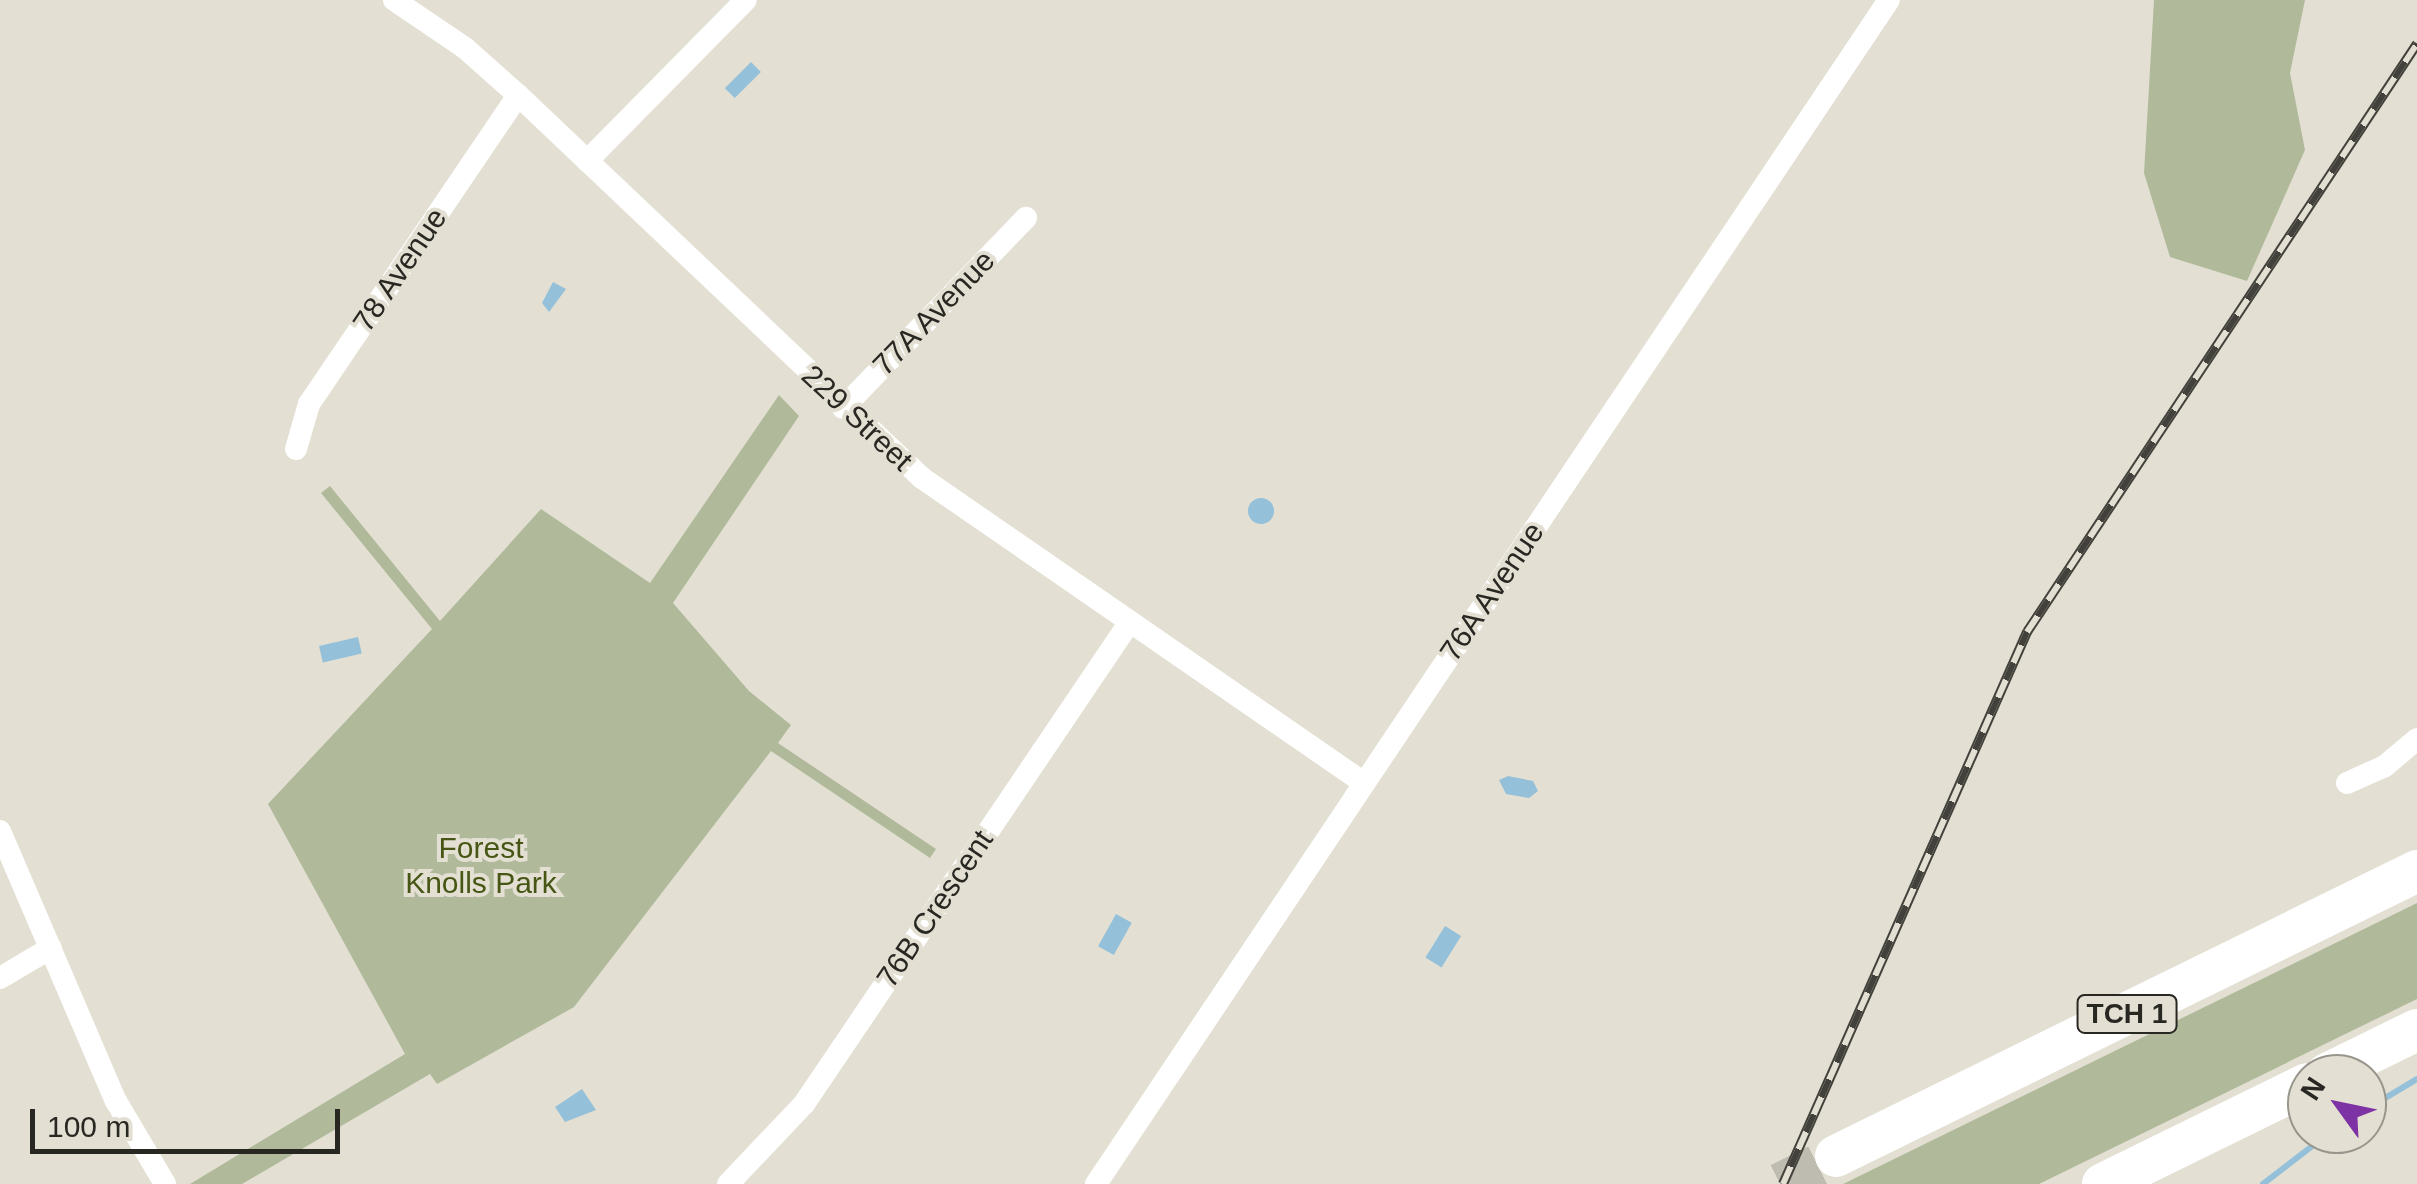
<!DOCTYPE html>
<style>
body{margin:0}
#map{position:relative;width:2417px;height:1184px;overflow:hidden;background:#e3e0d3;font-family:Helvetica,sans-serif}
div>[style]{position:absolute}
.green>*{inset:0;background:#b0ba9b}
.water>*{inset:0;background:#94c0da;transform-origin:0 0}
.round{border-radius:50%}
.stream>*{height:6px;margin:-3px;padding:0 3px;transform-origin:3px;border-radius:3px;background:#94c0da}
.motorway-tunnel>*{height:42px;margin-top:-21px;transform-origin:0;background:repeating-linear-gradient(90deg,#bebbb0 0 42px,transparent 0 63px)}
.minor>*{height:22px;margin:-11px;padding:0 11px;transform-origin:11px;border-radius:11px;background:#fff}
.motorway>*{height:42px;margin:-21px;padding:0 21px;transform-origin:21px;border-radius:21px;background:#fff}
.rail>*{height:10px;margin-top:-5px;transform-origin:0;background:repeating-linear-gradient(90deg,#e3e0d3 0 19px,#42413b 0 38px);box-sizing:border-box;border-block:2px solid #42413b}
span{translate:-50% -50%;white-space:nowrap;text-align:center;line-height:1.15;-webkit-text-stroke:8px #e3e0d3;paint-order:stroke}
.shield-label span{padding:2px 8px;background:#e3e0d3;border:2px solid;border-radius:8px;-webkit-text-stroke-width:0}
.shield-label{font-size:28px;color:#282722;font-weight:700}
.street-label{font-size:30px;color:#282722}
.park-label{font-size:30px;color:#475615}
.north{position:absolute;left:2287px;top:1054px;width:100px;height:100px;box-sizing:border-box;background:#e3e0d3;border:2px solid #98968c;border-radius:50%;rotate:303deg;font-size:28px;font-weight:700;line-height:40px;text-align:center;color:#282722}
.north::after{content:'';display:block;margin:auto;width:35px;height:45px;background:#7e33a4;clip-path:polygon(50% 0,100% 100%,50% 72%,0 100%)}
.scale{position:absolute;left:30px;top:1109px;width:310px;height:45px;box-sizing:border-box;border:5px solid #282722;border-top:0;padding-left:12px;font-size:30px;line-height:35px;white-space:nowrap;color:#282722;-webkit-text-stroke:8px #e3e0d3;paint-order:stroke}
</style>
<div id="map">
<div class="green">
<i style="clip-path:polygon(2154px 0,2305px 0,2290px 73px,2305px 150px,2247px 281px,2170px 257px,2144px 173px)"></i>
<i style="clip-path:polygon(779px 395px,799px 416px,673px 603px,749px 691px,791px 725px,778px 743px,936px 849px,930px 858px,771px 751px,574px 1007px,437px 1084px,430px 1074px,242px 1184px,190px 1184px,405px 1054px,268px 804px,432px 629px,321px 493px,330px 486px,440px 621px,541px 509px,650px 583px)"></i>
<i style="clip-path:polygon(2417px 903px,2417px 999px,2039px 1184px,1843px 1184px)"></i>
</div>
<div class="water">
<i style="left:751px;top:62px;width:14px;height:37px;rotate:45deg"></i>
<i style="clip-path:polygon(553px 282px,566px 289px,549px 312px,542px 303px)"></i>
<i class="round" style="left:1248px;top:498px;width:26px;height:26px"></i>
<i style="left:358px;top:637px;width:17px;height:40px;rotate:77deg"></i>
<i style="clip-path:polygon(1508px 776px,1533px 781px,1538px 791px,1529px 798px,1506px 794px,1499px 780px)"></i>
<i style="left:1116px;top:914px;width:18px;height:37px;rotate:29deg"></i>
<i style="left:1445px;top:926px;width:19px;height:37px;rotate:32deg"></i>
<i style="clip-path:polygon(582px 1089px,596px 1110px,565px 1122px,555px 1107px)"></i>
</div>
<div class="stream">
<i style="left:2367px;top:1109px;width:58px;rotate:-31deg"></i>
<i style="left:2263px;top:1184px;width:82px;rotate:-37.6deg"></i>
</div>
<div class="motorway-tunnel">
<i style="left:1780px;top:1184px;width:63px;rotate:-26.6deg"></i>
</div>
<div class="minor">
<i style="left:394px;top:0;width:86px;rotate:34.1deg"></i>
<i style="left:465px;top:48px;width:71px;rotate:41.6deg"></i>
<i style="left:518px;top:95px;width:557px;rotate:43.47deg"></i>
<i style="left:922px;top:478px;width:537px;rotate:34.61deg"></i>
<i style="left:587px;top:161px;width:226px;rotate:-45.4deg"></i>
<i style="left:843px;top:408px;width:264px;rotate:-46.1deg"></i>
<i style="left:296px;top:449px;width:47px;rotate:-73.9deg"></i>
<i style="left:309px;top:404px;width:373px;rotate:-55.9deg"></i>
<i style="left:2347px;top:783px;width:42px;rotate:-24.1deg"></i>
<i style="left:2385px;top:766px;width:42px;rotate:-40.2deg"></i>
<i style="left:0;top:831px;width:294px;rotate:66.8deg"></i>
<i style="left:116px;top:1101px;width:96px;rotate:59.4deg"></i>
<i style="left:0;top:978px;width:59px;rotate:-30.5deg"></i>
<i style="left:728px;top:1184px;width:110px;rotate:-46.5deg"></i>
<i style="left:804px;top:1104px;width:581px;rotate:-55.95deg"></i>
<i style="left:1096px;top:1184px;width:1425px;rotate:-56.19deg"></i>
</div>
<div class="motorway">
<i style="left:2327px;top:1074px;width:100px;rotate:-26.1deg"></i>
<i style="left:1836px;top:1156px;width:647px;rotate:-26.13deg"></i>
<i style="left:2103px;top:1184px;width:227px;rotate:-26.1deg"></i>
</div>
<div class="rail">
<i style="left:1783px;top:1184px;width:604px;rotate:-66.15deg"></i>
<i style="left:2027px;top:632px;width:706px;rotate:-56.45deg"></i>
</div>
<div class="shield-label">
<span style="left:2127px;top:1014px">TCH 1</span>
</div>
<div class="street-label">
<span style="left:400px;top:270px;rotate:-56deg">78 Avenue</span>
<span style="left:934px;top:313px;rotate:-46deg">77A Avenue</span>
<span style="left:857px;top:418px;rotate:43deg">229 Street</span>
<span style="left:1492px;top:592px;rotate:-56deg">76A Avenue</span>
<span style="left:935px;top:909px;rotate:-56deg">76B Crescent</span>
</div>
<div class="park-label">
<span style="left:481px;top:865px">Forest<br>Knolls Park</span>
</div>
<div class="north">N</div>
<div class="scale">100 m</div>
</div>
